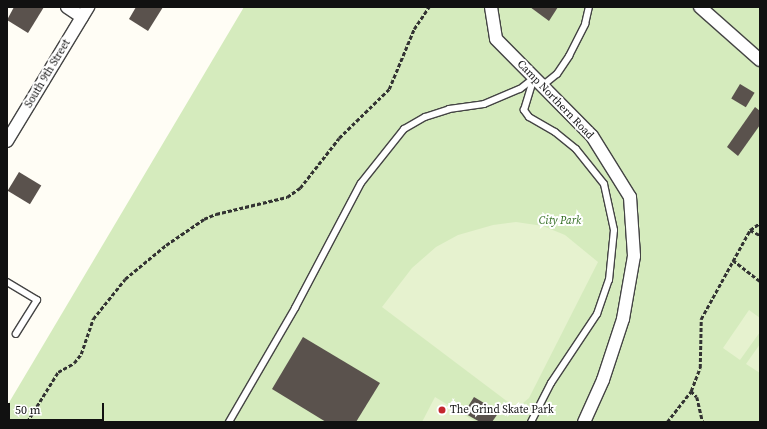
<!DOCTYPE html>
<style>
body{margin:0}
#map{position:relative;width:767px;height:429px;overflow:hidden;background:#fffdf5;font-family:"Source Serif 4",serif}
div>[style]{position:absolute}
.green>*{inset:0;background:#d5ebbd}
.pitch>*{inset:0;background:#e6f2cf}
.building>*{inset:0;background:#5a524d;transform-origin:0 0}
.path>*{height:2.5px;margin-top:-1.25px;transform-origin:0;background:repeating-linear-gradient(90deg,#333 0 4px,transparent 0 6px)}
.roads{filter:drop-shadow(1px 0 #444) drop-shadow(-1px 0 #444) drop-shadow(0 1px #444) drop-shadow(0 -1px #444)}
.service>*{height:6px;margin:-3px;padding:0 3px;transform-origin:3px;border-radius:3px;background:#fff}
.minor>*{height:12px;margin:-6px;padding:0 6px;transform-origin:6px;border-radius:6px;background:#fff}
.dots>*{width:11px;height:11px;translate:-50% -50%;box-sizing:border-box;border:2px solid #fff;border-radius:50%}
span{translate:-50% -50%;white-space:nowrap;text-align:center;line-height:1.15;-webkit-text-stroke:4px #fff;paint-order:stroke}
.street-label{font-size:11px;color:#111}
.park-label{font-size:11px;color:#2f6b1f;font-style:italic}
.poi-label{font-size:11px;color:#111}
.left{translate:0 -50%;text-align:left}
.frame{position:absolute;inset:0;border:8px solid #111;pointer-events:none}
.scale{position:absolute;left:8px;top:403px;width:96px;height:18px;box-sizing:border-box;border:2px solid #111;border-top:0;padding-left:5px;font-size:12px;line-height:14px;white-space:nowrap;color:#111;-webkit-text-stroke:3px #fff;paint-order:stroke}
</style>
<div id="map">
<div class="green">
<i style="clip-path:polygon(244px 7px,760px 7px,760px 422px,7px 422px,7px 406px)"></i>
</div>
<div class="pitch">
<i style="clip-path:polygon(516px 222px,543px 226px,565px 235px,598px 262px,529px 398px,523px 403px,512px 405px,382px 307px,412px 268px,436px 247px,458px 235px,493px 225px)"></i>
<i style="clip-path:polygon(749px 310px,760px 318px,760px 332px,740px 360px,723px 348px)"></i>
<i style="clip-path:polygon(760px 344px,760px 373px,746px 364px)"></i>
<i style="clip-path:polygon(435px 397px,476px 422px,422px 422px)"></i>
</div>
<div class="building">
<i style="clip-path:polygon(14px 7px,44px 7px,28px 33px,7px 20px)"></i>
<i style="clip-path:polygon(136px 7px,163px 7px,148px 31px,129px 19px)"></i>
<i style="clip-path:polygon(530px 7px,558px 7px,549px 21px)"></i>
<i style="left:740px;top:84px;width:17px;height:17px;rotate:31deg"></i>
<i style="clip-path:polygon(755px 107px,760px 111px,760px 125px,738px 156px,727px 147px)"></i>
<i style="left:19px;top:172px;width:26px;height:22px;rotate:31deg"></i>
<i style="clip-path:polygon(303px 337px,380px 383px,356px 422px,326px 422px,272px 389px)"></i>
<i style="clip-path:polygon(474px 397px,499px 412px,492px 422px,480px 422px,464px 413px)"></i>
</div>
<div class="path">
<i style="left:750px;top:230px;width:11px;rotate:27deg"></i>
<i style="left:733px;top:260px;width:34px;rotate:38deg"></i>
<i style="left:691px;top:391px;width:8px;rotate:45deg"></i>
<i style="left:697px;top:397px;width:26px;rotate:77deg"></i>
<i style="left:27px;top:422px;width:59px;rotate:-58.2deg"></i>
<i style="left:58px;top:372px;width:18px;rotate:-29deg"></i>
<i style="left:74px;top:363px;width:11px;rotate:-52deg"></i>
<i style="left:81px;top:354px;width:37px;rotate:-71deg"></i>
<i style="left:93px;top:319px;width:51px;rotate:-51.3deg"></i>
<i style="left:125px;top:279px;width:53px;rotate:-39.7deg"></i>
<i style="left:166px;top:245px;width:46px;rotate:-34.4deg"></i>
<i style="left:204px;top:219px;width:13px;rotate:-23deg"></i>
<i style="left:216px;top:214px;width:73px;rotate:-13.5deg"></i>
<i style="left:287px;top:197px;width:16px;rotate:-35deg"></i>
<i style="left:300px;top:188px;width:63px;rotate:-52deg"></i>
<i style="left:339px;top:138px;width:70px;rotate:-44.4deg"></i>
<i style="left:389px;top:89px;width:65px;rotate:-67.4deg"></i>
<i style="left:414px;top:29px;width:27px;rotate:-56deg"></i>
<i style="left:667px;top:422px;width:39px;rotate:-52deg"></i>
<i style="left:691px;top:391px;width:25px;rotate:-69deg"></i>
<i style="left:700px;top:368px;width:49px;rotate:-88.8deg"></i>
<i style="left:701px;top:319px;width:102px;rotate:-61.2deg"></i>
<i style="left:750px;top:230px;width:12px;rotate:-35deg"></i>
</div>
<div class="roads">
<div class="service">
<i style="left:542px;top:86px;width:19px;rotate:-39deg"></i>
<i style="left:557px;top:74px;width:22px;rotate:-56deg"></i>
<i style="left:569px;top:56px;width:36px;rotate:-63deg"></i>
<i style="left:585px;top:24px;width:17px;rotate:-77deg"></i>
<i style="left:7px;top:282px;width:35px;rotate:31deg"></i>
<i style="left:37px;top:300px;width:40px;rotate:122deg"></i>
<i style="left:229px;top:422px;width:132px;rotate:-59.9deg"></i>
<i style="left:295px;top:308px;width:141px;rotate:-62.2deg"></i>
<i style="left:361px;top:183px;width:69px;rotate:-51.5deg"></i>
<i style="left:404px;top:129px;width:24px;rotate:-30deg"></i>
<i style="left:425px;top:117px;width:25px;rotate:-18deg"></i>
<i style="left:449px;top:109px;width:35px;rotate:-8deg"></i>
<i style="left:484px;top:104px;width:39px;rotate:-23deg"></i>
<i style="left:520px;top:89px;width:18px;rotate:-38deg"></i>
<i style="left:531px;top:422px;width:44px;rotate:-62.9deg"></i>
<i style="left:551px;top:383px;width:83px;rotate:-56.3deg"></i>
<i style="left:597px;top:314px;width:36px;rotate:-71deg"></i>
<i style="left:609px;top:280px;width:50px;rotate:-84.3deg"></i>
<i style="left:614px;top:230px;width:47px;rotate:-102.3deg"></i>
<i style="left:604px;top:184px;width:45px;rotate:-128.7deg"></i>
<i style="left:576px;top:149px;width:27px;rotate:-141deg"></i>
<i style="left:555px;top:132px;width:30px;rotate:-150deg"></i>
<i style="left:529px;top:117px;width:9px;rotate:-126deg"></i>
<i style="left:524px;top:110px;width:34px;rotate:-73deg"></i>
</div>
<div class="minor">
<i style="left:67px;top:7px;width:18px;rotate:34deg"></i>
<i style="left:491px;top:7px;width:32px;rotate:81deg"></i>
<i style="left:496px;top:39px;width:136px;rotate:45.3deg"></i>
<i style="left:592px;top:136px;width:72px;rotate:58.1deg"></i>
<i style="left:630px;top:197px;width:59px;rotate:86.1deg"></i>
<i style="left:634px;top:256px;width:64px;rotate:99.9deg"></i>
<i style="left:623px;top:319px;width:64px;rotate:108.2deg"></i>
<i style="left:603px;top:380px;width:46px;rotate:114.3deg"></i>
<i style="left:700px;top:7px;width:80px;rotate:41.5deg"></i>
<i style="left:7px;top:141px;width:157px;rotate:-58.8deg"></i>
</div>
</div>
<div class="dots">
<i style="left:442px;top:410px;background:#c4262e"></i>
</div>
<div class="street-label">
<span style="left:48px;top:74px;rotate:-59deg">South 9th Street</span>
<span style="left:555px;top:100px;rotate:46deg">Camp Northern Road</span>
</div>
<div class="park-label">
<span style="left:560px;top:221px">City Park</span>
</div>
<div class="poi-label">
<span class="left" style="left:450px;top:410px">The Grind Skate Park</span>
</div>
<div class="frame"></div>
<div class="scale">50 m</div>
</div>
